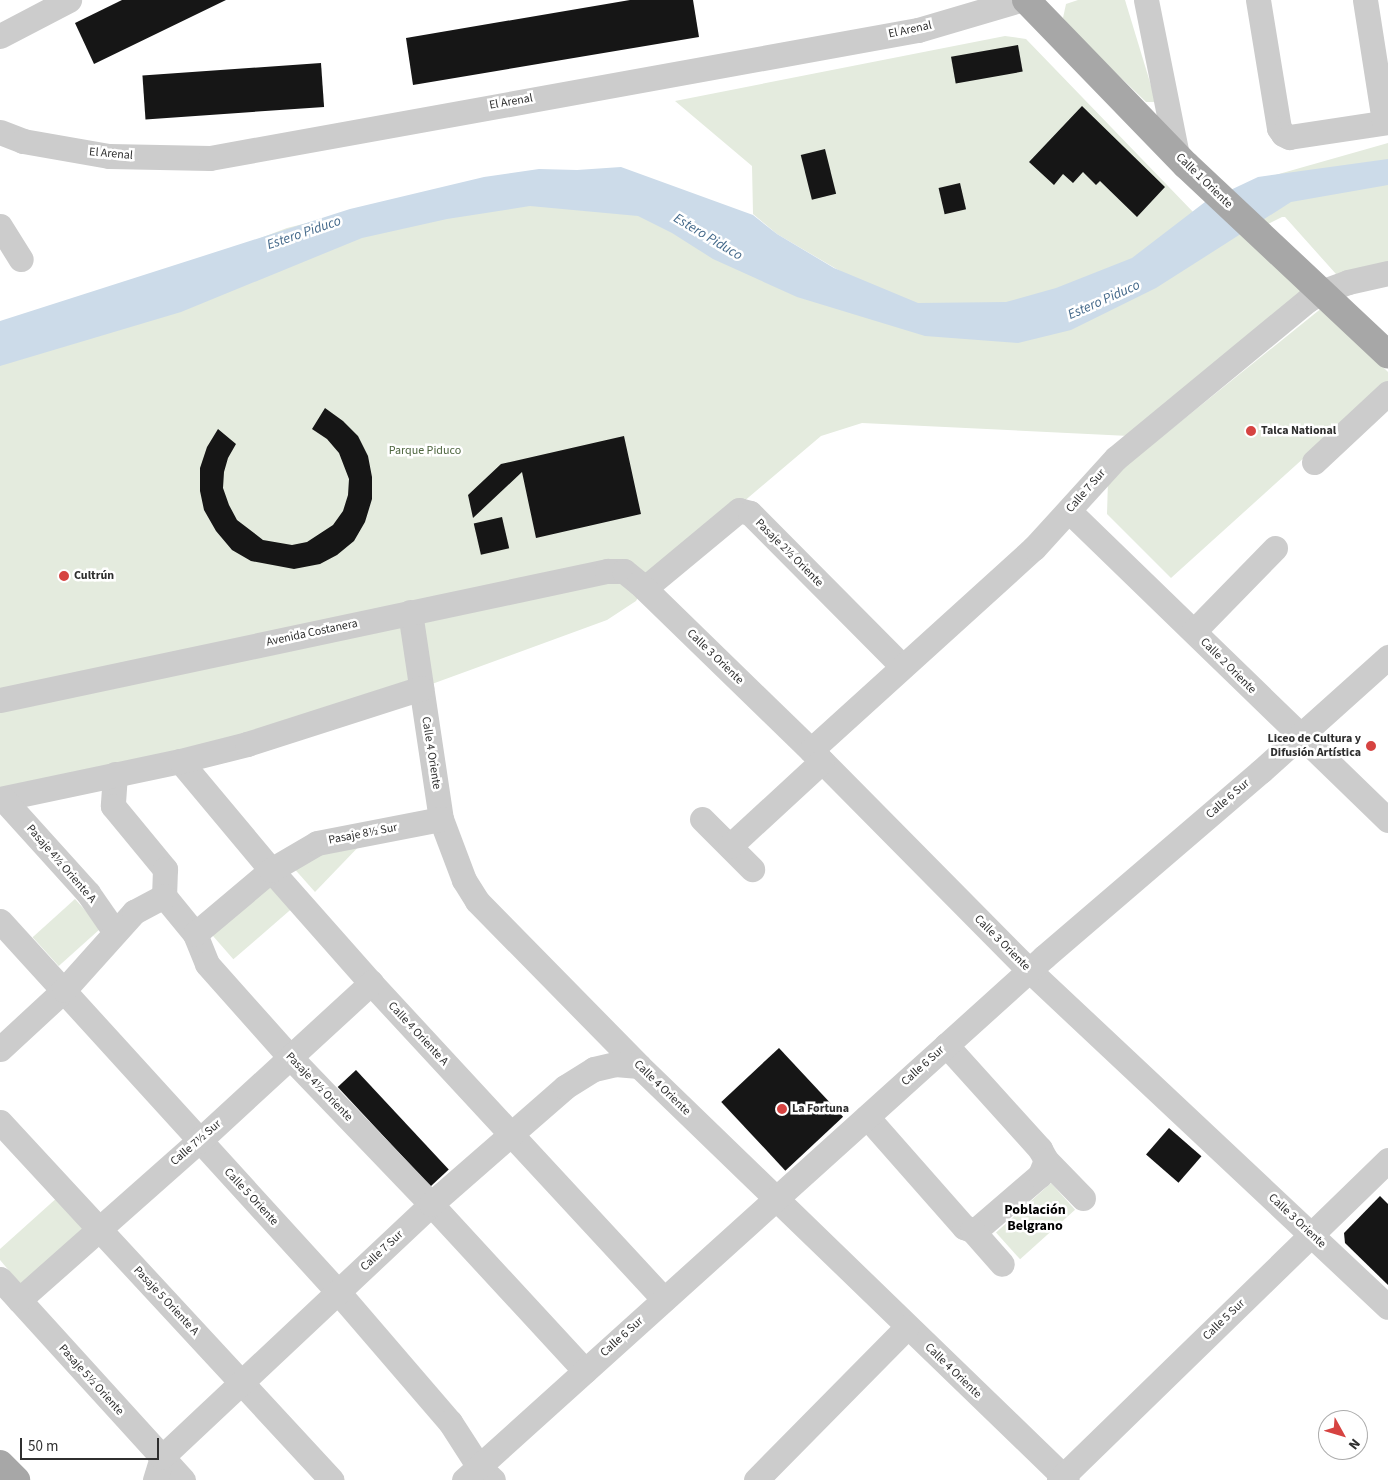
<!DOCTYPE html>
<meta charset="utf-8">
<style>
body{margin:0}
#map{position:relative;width:1388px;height:1480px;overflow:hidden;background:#fff;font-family:"Source Sans 3",sans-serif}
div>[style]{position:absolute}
.green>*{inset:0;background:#e4ebde;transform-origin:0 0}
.water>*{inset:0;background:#ccdbe9}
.building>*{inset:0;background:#161616;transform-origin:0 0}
.minor>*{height:25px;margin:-12.5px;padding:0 12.5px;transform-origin:12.5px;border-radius:12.5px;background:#ccc}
.major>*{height:28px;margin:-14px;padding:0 14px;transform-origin:14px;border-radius:14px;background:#a7a7a7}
.dots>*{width:14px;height:14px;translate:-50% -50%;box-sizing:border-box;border:2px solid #fff;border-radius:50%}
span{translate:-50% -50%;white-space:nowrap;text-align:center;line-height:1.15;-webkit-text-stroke:5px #fff;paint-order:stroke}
.street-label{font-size:12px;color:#2f2f2f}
.poi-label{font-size:12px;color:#2f2f2f;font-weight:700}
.left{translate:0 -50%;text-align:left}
.right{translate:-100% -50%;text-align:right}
.park-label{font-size:12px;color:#4f6740}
.water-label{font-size:14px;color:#44698a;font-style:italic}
.neighbourhood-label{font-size:14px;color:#000;font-weight:700}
.north{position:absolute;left:1318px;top:1410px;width:50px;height:50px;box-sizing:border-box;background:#fff;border:1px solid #acacac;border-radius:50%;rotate:129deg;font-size:14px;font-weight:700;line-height:20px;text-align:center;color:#2f2f2f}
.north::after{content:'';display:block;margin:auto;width:18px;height:22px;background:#d64341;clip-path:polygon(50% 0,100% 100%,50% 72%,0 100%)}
.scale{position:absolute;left:20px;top:1438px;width:139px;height:22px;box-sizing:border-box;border:2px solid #2f2f2f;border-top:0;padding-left:6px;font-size:15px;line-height:18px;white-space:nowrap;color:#2f2f2f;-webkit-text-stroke:4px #fff;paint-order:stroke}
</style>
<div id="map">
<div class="green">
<i style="clip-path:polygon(1078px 0,1125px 0,1156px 102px,1146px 102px,1079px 37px,1063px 18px,1066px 4px)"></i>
<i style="clip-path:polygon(1005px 36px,1026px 39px,1195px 214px,1265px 178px,1388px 143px,1388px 266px,1336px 274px,1285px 217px,1282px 217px,1252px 232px,1308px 289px,1129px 436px,862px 423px,821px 436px,644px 586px,636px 601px,607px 620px,421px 688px,0 796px,0 326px,114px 293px,287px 228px,431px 192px,529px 176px,944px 317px,1025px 307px,945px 308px,899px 300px,862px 284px,777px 234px,753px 214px,752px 166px,675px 101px)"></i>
<i style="clip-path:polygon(1323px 307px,1388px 372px,1388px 382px,1171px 578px,1107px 514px,1108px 480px)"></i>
<i style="clip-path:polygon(366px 839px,315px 892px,291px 865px)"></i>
<i style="left:266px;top:878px;width:40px;height:78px;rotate:49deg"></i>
<i style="left:75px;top:899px;width:39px;height:57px;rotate:48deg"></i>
<i style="left:1051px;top:1183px;width:36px;height:74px;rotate:48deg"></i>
<i style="clip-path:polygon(59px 1196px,86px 1228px,22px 1286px,0 1260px,0 1249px)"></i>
</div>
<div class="water">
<i style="clip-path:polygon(1388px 159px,1388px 185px,1291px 202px,1156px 288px,1071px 330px,1018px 343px,925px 336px,797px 297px,713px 259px,672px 233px,638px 216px,530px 206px,447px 219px,362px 238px,181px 312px,0 366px,0 321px,350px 209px,484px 177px,539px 169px,577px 170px,621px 167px,753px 215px,777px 234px,834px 268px,918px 303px,1006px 302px,1056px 288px,1132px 258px,1205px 202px,1258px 177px)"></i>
</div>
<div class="building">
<i style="clip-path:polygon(122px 0,226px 0,94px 64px,75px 23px)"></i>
<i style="clip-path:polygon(630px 0,693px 0,699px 37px,413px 85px,406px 38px)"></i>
<i style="left:1018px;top:45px;width:27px;height:68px;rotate:80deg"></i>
<i style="left:321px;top:63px;width:44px;height:179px;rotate:86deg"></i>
<i style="clip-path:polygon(1082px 106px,1165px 187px,1137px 217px,1100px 181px,1096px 185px,1083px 172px,1073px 183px,1063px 174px,1054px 185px,1029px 162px)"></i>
<i style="left:825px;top:149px;width:46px;height:25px;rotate:76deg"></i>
<i style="left:960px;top:183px;width:27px;height:22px;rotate:77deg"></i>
<i style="clip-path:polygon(325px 408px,343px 421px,358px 436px,368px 456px,372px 477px,372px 499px,365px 522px,354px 541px,337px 555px,320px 564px,294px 569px,251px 561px,232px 550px,216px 531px,204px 510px,200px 491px,200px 468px,207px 447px,218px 429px,236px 444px,228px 458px,224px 472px,223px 488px,229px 505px,237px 520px,263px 540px,292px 545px,307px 542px,333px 525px,343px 511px,348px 495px,349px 479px,339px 453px,327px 439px,312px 429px)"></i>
<i style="clip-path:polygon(624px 436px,641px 514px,536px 538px,522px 472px,473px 518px,468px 495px,501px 464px)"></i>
<i style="left:502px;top:517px;width:32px;height:29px;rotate:77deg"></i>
<i style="left:779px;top:1048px;width:94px;height:79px;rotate:47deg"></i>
<i style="left:356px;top:1070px;width:136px;height:25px;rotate:47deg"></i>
<i style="left:1169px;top:1128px;width:43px;height:35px;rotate:41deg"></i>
<i style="clip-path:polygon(1380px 1196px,1388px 1204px,1388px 1285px,1345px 1243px,1344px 1233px)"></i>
</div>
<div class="minor">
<i style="left:1146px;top:0;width:158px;rotate:78.7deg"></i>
<i style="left:1258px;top:0;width:130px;rotate:80.7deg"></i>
<i style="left:1279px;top:128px;width:7px;rotate:56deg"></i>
<i style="left:1283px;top:134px;width:7px;rotate:27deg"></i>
<i style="left:1289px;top:137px;width:100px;rotate:-8.6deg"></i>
<i style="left:1365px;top:0;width:123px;rotate:81.1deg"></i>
<i style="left:0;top:36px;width:78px;rotate:-27.6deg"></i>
<i style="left:0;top:132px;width:25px;rotate:21deg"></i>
<i style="left:23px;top:141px;width:87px;rotate:9.9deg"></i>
<i style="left:109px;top:156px;width:101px;rotate:1.1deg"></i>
<i style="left:210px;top:158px;width:719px;rotate:-10.25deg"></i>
<i style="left:918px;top:30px;width:106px;rotate:-16.4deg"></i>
<i style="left:0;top:226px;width:39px;rotate:58deg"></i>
<i style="left:1314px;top:462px;width:101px;rotate:-43deg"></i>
<i style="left:1069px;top:511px;width:444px;rotate:44.1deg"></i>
<i style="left:645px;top:588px;width:122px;rotate:-39.7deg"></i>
<i style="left:739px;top:510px;width:11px;rotate:15deg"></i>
<i style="left:750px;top:513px;width:216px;rotate:45.2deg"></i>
<i style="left:410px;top:612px;width:209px;rotate:81.5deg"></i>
<i style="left:441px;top:819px;width:65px;rotate:69.3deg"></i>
<i style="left:464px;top:880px;width:25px;rotate:58deg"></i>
<i style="left:477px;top:901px;width:231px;rotate:45.5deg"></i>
<i style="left:639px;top:1066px;width:595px;rotate:44.05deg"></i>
<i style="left:1194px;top:631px;width:116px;rotate:-45.7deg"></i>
<i style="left:0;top:700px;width:621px;rotate:-12deg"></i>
<i style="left:607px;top:571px;width:17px"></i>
<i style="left:624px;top:571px;width:19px;rotate:39deg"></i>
<i style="left:639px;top:583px;width:240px;rotate:44.2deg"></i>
<i style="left:811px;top:750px;width:310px;rotate:45.3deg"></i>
<i style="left:1029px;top:970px;width:492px;rotate:43.2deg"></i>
<i style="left:811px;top:750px;width:301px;rotate:-42.2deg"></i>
<i style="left:1034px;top:548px;width:122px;rotate:-47.7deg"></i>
<i style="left:1116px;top:458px;width:249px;rotate:-39.5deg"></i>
<i style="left:1308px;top:300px;width:15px;rotate:-32deg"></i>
<i style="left:1321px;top:292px;width:29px;rotate:-20deg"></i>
<i style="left:1348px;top:282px;width:41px;rotate:-12.7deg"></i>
<i style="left:180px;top:761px;width:142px;rotate:50.1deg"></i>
<i style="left:271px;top:870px;width:151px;rotate:48.5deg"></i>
<i style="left:371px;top:983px;width:431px;rotate:47.2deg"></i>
<i style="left:115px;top:774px;width:32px;rotate:94deg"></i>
<i style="left:113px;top:806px;width:82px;rotate:50.5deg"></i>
<i style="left:165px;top:869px;width:27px;rotate:92deg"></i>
<i style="left:164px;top:896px;width:49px;rotate:50.8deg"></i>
<i style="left:195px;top:934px;width:32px;rotate:68deg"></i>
<i style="left:207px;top:964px;width:125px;rotate:48.3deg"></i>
<i style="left:290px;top:1057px;width:204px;rotate:46.2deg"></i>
<i style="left:431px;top:1204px;width:227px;rotate:47.3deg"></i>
<i style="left:0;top:799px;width:184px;rotate:-11.9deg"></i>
<i style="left:180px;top:761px;width:69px;rotate:-14.2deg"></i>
<i style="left:247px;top:744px;width:183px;rotate:-17.8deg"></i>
<i style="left:3px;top:799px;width:127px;rotate:47.9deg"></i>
<i style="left:88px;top:893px;width:47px;rotate:55.3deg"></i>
<i style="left:702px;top:819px;width:71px;rotate:45deg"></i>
<i style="left:730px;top:846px;width:125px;rotate:-42.7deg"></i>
<i style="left:0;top:921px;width:502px;rotate:47.66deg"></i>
<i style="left:338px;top:1292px;width:172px;rotate:49.3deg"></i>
<i style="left:450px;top:1422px;width:54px;rotate:57.2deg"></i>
<i style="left:479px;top:1467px;width:19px;rotate:43deg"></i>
<i style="left:195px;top:934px;width:99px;rotate:-40.1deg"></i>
<i style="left:271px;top:870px;width:53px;rotate:-30.4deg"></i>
<i style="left:317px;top:843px;width:126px;rotate:-11deg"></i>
<i style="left:0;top:1049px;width:87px;rotate:-42.7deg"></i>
<i style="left:64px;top:990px;width:105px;rotate:-48.1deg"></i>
<i style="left:134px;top:912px;width:34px;rotate:-28deg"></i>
<i style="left:867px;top:1117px;width:147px;rotate:48.6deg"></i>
<i style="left:964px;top:1227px;width:9px;rotate:21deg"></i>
<i style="left:972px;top:1230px;width:4px"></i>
<i style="left:976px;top:1230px;width:84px;rotate:-40.7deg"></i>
<i style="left:1040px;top:1175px;width:16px;rotate:-68deg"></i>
<i style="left:1046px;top:1160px;width:13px;rotate:-119deg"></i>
<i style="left:1040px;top:1149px;width:140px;rotate:-132.1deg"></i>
<i style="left:0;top:1122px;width:488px;rotate:47.2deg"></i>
<i style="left:1046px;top:1160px;width:53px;rotate:45.8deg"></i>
<i style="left:972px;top:1230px;width:45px;rotate:48.6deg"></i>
<i style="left:0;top:1279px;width:272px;rotate:47.7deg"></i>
<i style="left:19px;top:1300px;width:240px;rotate:-41.5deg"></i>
<i style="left:199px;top:1141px;width:234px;rotate:-42.6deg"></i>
<i style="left:155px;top:1480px;width:24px;rotate:-73deg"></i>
<i style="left:162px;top:1457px;width:369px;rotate:-43.2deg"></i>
<i style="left:431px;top:1204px;width:178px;rotate:-41.1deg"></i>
<i style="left:565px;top:1087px;width:34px;rotate:-32deg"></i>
<i style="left:594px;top:1069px;width:22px;rotate:-13deg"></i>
<i style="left:615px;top:1064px;width:24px;rotate:5deg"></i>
<i style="left:464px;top:1480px;width:781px;rotate:-42.04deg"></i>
<i style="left:1044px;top:957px;width:286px;rotate:-40.6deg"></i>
<i style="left:1261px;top:771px;width:171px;rotate:-41.9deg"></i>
<i style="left:756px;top:1480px;width:215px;rotate:-45.4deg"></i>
<i style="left:1059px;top:1480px;width:459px;rotate:-44.2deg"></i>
</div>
<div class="major">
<i style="left:1026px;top:0;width:230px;rotate:45.9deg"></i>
<i style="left:1186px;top:165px;width:277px;rotate:43.2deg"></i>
<i style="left:0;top:1464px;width:23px;rotate:45deg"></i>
</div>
<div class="dots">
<i style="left:1251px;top:431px;background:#d64341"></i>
<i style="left:64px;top:576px;background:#d64341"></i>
<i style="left:1371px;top:746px;background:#d64341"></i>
<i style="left:782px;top:1109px;background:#d64341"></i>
</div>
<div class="street-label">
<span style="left:910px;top:30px;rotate:-12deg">El Arenal</span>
<span style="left:511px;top:102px;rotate:-10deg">El Arenal</span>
<span style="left:111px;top:154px;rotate:5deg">El Arenal</span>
<span style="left:1204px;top:181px;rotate:44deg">Calle 1 Oriente</span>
<span style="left:1086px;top:491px;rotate:-49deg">Calle 7 Sur</span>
<span style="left:789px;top:553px;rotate:45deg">Pasaje 2½ Oriente</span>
<span style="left:312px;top:633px;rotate:-12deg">Avenida Costanera</span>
<span style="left:715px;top:657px;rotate:44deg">Calle 3 Oriente</span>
<span style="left:1228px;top:666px;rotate:45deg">Calle 2 Oriente</span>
<span style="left:431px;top:753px;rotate:81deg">Calle 4 Oriente</span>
<span style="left:1228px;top:799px;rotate:-41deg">Calle 6 Sur</span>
<span style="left:363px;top:834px;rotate:-11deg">Pasaje 8½ Sur</span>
<span style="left:61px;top:864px;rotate:49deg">Pasaje 4½ Oriente A</span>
<span style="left:1002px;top:943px;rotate:45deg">Calle 3 Oriente</span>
<span style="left:418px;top:1034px;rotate:47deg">Calle 4 Oriente A</span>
<span style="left:923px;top:1066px;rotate:-42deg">Calle 6 Sur</span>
<span style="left:319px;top:1087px;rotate:46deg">Pasaje 4½ Oriente</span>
<span style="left:662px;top:1088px;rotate:44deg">Calle 4 Oriente</span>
<span style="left:196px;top:1143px;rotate:-41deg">Calle 7½ Sur</span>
<span style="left:251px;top:1197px;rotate:47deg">Calle 5 Oriente</span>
<span style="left:1297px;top:1221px;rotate:43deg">Calle 3 Oriente</span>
<span style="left:382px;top:1251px;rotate:-43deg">Calle 7 Sur</span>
<span style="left:166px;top:1301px;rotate:47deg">Pasaje 5 Oriente A</span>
<span style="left:1224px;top:1320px;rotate:-44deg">Calle 5 Sur</span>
<span style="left:622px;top:1337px;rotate:-42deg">Calle 6 Sur</span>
<span style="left:953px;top:1371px;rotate:44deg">Calle 4 Oriente</span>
<span style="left:91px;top:1380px;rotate:48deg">Pasaje 5½ Oriente</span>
</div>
<div class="poi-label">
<span class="left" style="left:1261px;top:431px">Talca National</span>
<span class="left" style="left:74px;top:576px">Cultrún</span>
<span class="right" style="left:1361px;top:746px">Liceo de Cultura y<br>Difusión Artística</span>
<span class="left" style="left:792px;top:1109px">La Fortuna</span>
</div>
<div class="park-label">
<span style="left:425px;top:451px">Parque Piduco</span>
</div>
<div class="water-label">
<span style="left:304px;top:233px;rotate:-19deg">Estero Piduco</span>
<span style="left:708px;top:237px;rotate:31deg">Estero Piduco</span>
<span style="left:1104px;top:300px;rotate:-24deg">Estero Piduco</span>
</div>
<div class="neighbourhood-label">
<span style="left:1035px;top:1218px">Población<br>Belgrano</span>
</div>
<div class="north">N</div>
<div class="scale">50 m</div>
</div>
